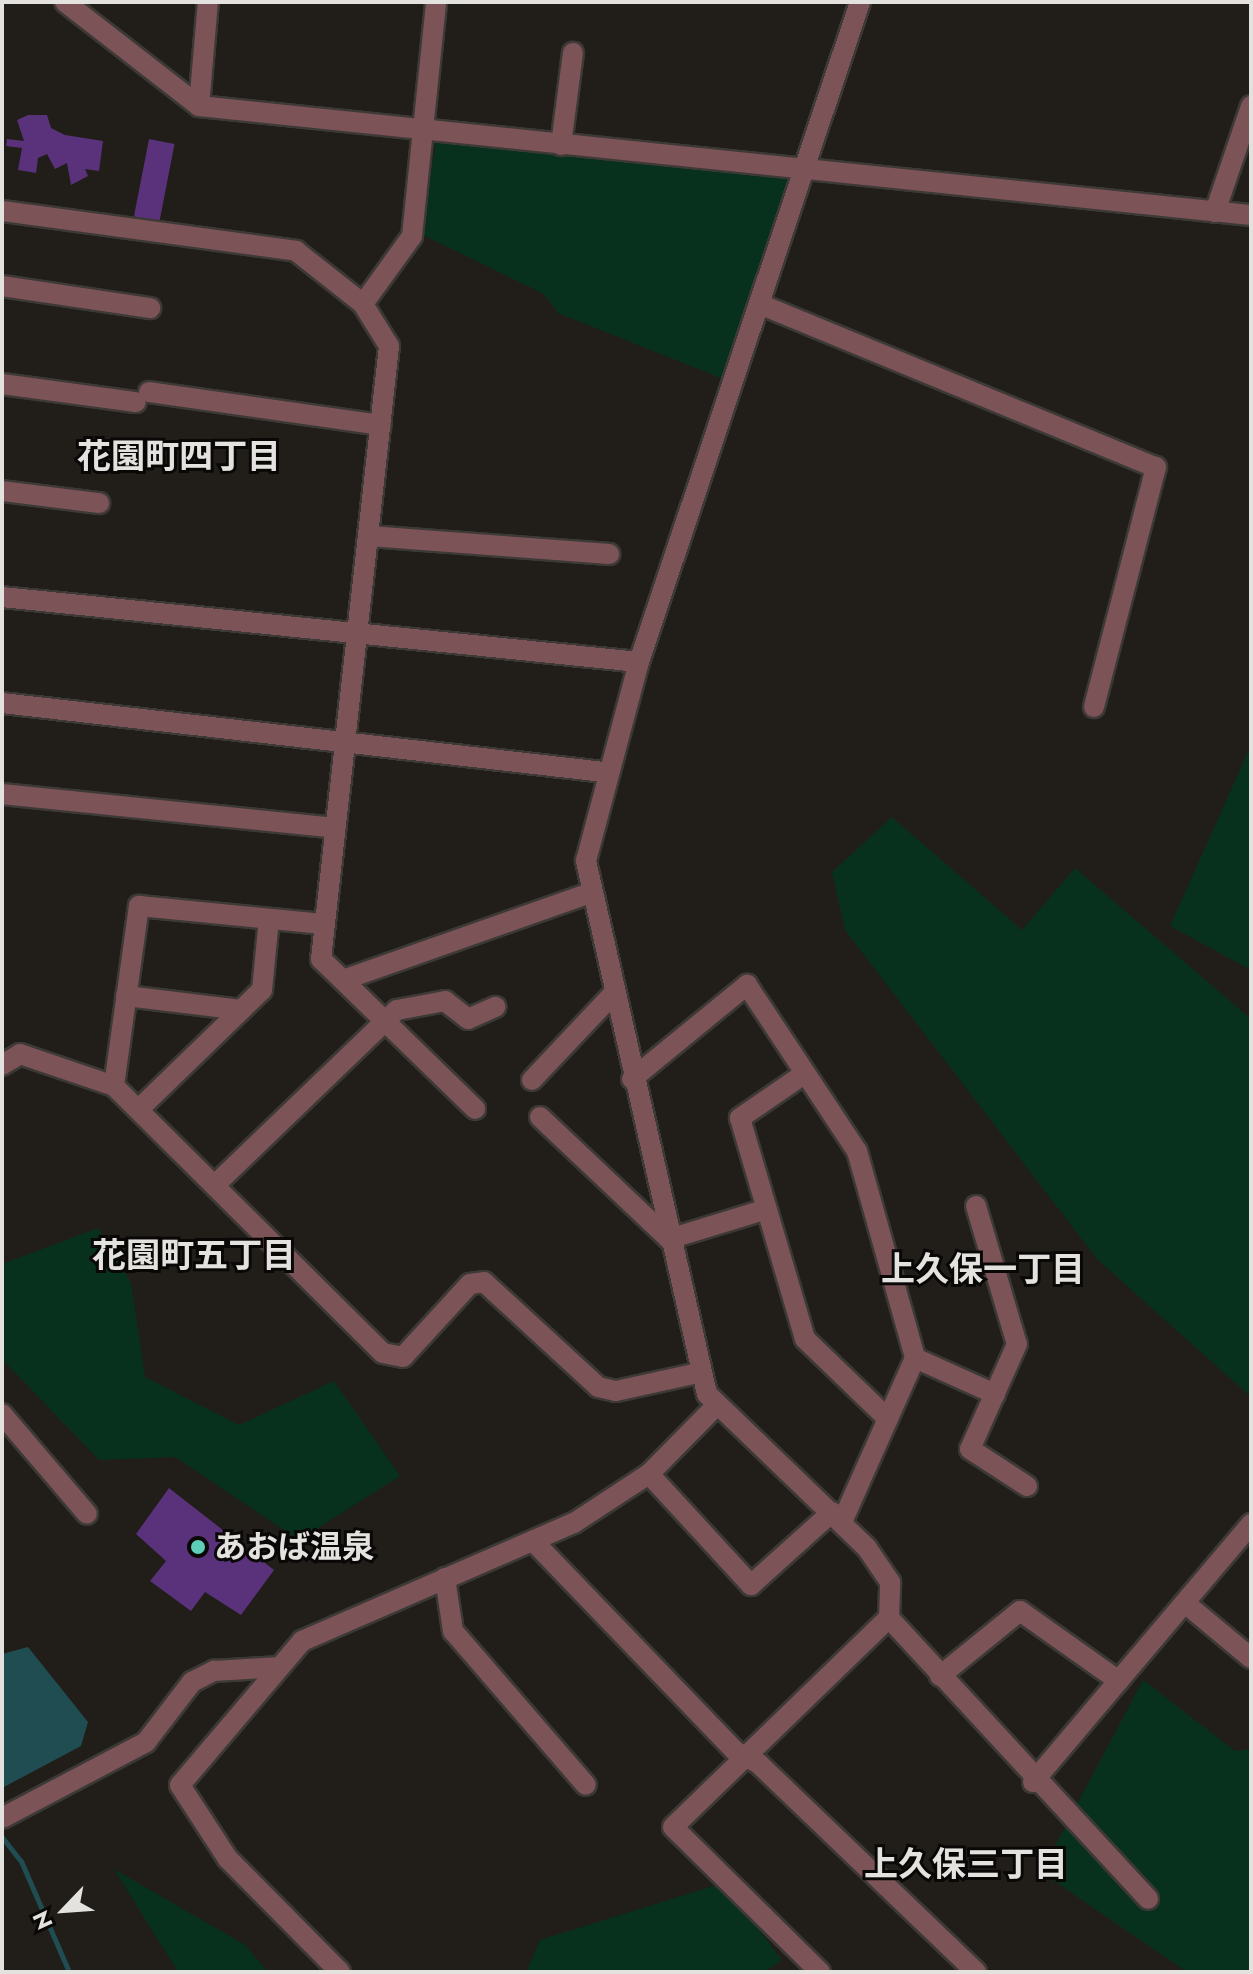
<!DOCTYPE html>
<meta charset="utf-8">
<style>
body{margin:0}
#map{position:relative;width:1253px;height:1974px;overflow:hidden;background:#211e1a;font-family:Jost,"Noto Sans JP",sans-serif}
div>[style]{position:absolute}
.green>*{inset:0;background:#07311c}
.water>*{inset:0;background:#204d52}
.stream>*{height:5px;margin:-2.5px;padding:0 2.5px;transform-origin:2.5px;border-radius:2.5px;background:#204d52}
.building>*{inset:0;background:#5a317b;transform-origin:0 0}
.roads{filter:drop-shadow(2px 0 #3c3936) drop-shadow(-2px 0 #3c3936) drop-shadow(0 2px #3c3936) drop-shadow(0 -2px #3c3936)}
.minor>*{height:20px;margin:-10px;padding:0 10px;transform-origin:10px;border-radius:10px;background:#7c5356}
.dots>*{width:22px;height:22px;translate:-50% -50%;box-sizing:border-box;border:4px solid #090807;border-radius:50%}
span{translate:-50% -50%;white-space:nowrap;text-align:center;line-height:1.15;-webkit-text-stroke:6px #090807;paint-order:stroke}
.poi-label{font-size:32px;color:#e4e2df;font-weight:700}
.left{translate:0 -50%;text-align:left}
.neighbourhood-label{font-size:34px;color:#e4e2df;font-weight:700}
.frame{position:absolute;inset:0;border:4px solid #e4e2df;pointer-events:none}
.north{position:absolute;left:24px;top:1870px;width:80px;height:80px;-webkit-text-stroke:6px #090807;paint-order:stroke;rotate:245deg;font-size:22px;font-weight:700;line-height:32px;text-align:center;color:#e4e2df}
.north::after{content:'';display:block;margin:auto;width:28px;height:36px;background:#e4e2df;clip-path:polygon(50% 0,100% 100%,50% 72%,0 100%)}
</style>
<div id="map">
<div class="green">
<i style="clip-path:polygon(436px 141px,789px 175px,793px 182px,721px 378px,558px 313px,544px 294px,421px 234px)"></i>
<i style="clip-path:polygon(1251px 745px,1251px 970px,1170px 926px)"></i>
<i style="clip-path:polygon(892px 817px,1022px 930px,1075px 868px,1251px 1019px,1251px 1397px,1097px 1259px,845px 930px,832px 872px)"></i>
<i style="clip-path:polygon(98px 1228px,131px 1283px,145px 1377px,239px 1425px,334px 1381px,400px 1476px,299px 1540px,175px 1457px,99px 1460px,2px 1359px,2px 1264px)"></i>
<i style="clip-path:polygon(1143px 1680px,1235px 1751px,1251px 1749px,1251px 1972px,1187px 1972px,1041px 1872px)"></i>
<i style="clip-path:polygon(114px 1869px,245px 1945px,268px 1972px,178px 1972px)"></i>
<i style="clip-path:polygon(723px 1883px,782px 1960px,764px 1972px,526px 1972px,540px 1940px)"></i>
</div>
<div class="water">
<i style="clip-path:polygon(28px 1647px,88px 1722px,81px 1746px,2px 1788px,2px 1654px)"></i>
</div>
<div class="stream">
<i style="left:2px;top:1837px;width:31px;rotate:52deg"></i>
<i style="left:21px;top:1861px;width:121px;rotate:66.6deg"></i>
</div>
<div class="building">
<i style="clip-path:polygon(28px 115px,47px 115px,51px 128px,65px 135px,103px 141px,99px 171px,85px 169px,88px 176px,71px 185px,67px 163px,55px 169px,47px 154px,38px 158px,36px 173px,18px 170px,22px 148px,6px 146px,7px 139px,24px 141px,17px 120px)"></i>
<i style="left:149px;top:139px;width:26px;height:79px;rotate:11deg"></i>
<i style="clip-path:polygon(169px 1488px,274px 1570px,241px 1615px,205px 1592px,191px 1611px,150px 1581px,166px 1561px,136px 1534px)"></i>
</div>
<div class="roads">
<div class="minor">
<i style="left:65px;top:2px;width:170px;rotate:37.8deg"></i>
<i style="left:199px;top:106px;width:1058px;rotate:5.92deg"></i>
<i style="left:199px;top:106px;width:104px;rotate:-85.1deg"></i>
<i style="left:561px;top:145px;width:93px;rotate:-82.6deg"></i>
<i style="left:2px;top:211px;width:297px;rotate:7.7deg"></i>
<i style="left:296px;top:251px;width:85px;rotate:38.3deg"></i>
<i style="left:363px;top:304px;width:49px;rotate:58.2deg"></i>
<i style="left:389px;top:346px;width:617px;rotate:96.33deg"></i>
<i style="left:321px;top:959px;width:215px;rotate:44.2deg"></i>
<i style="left:1215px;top:212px;width:112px;rotate:-71.2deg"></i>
<i style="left:2px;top:286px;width:150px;rotate:8.5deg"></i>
<i style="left:363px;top:304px;width:84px;rotate:-54.2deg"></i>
<i style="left:412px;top:236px;width:235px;rotate:-84.1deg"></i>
<i style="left:762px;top:305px;width:426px;rotate:22.4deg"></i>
<i style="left:1156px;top:467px;width:248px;rotate:104.5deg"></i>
<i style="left:2px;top:384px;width:135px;rotate:7.7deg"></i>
<i style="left:149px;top:392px;width:234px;rotate:8.1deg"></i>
<i style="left:2px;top:491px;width:98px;rotate:7.1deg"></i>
<i style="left:369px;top:536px;width:241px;rotate:4.3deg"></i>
<i style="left:2px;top:597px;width:640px;rotate:5.83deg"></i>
<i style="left:2px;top:703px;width:606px;rotate:6.54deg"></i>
<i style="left:2px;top:794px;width:335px;rotate:5.8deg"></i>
<i style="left:343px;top:980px;width:262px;rotate:-19.4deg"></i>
<i style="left:126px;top:996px;width:116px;rotate:6.9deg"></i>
<i style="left:2px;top:1065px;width:21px;rotate:-31deg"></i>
<i style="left:20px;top:1054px;width:99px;rotate:18.8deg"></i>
<i style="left:114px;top:1086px;width:379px;rotate:44.8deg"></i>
<i style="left:383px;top:1353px;width:20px;rotate:11deg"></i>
<i style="left:403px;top:1357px;width:99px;rotate:-47.5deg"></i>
<i style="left:470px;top:1284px;width:14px;rotate:-8deg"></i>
<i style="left:484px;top:1282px;width:155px;rotate:42.6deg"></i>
<i style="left:598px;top:1387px;width:18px;rotate:13deg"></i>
<i style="left:616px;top:1391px;width:84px;rotate:-12.4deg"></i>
<i style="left:804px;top:1074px;width:78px;rotate:145.5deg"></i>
<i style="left:740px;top:1118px;width:230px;rotate:73.6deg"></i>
<i style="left:805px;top:1339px;width:115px;rotate:43.9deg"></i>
<i style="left:632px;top:1079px;width:149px;rotate:-39.3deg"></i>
<i style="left:747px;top:985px;width:199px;rotate:56.5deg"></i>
<i style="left:857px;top:1151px;width:215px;rotate:74.3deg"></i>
<i style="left:915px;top:1358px;width:180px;rotate:114deg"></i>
<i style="left:532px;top:1080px;width:117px;rotate:-46.7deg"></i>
<i style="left:114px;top:1086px;width:182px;rotate:-82.1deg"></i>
<i style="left:139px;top:906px;width:185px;rotate:5.6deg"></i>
<i style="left:139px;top:1109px;width:171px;rotate:-44.1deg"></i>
<i style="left:262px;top:990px;width:71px;rotate:-84.4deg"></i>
<i style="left:540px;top:1117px;width:178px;rotate:43.4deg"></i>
<i style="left:669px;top:1239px;width:102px;rotate:-17deg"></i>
<i style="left:217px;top:1183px;width:250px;rotate:-43.9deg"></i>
<i style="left:397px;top:1010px;width:49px;rotate:-10.6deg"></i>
<i style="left:445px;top:1001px;width:29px;rotate:38deg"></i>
<i style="left:468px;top:1019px;width:30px;rotate:-24deg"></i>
<i style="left:976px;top:1206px;width:144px;rotate:73.5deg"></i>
<i style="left:1017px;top:1344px;width:115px;rotate:114.1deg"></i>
<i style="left:970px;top:1449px;width:68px;rotate:33deg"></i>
<i style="left:915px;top:1358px;width:88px;rotate:24.2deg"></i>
<i style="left:2px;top:1414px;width:131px;rotate:49.6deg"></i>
<i style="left:649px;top:1474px;width:151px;rotate:47.4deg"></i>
<i style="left:751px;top:1585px;width:109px;rotate:-42deg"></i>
<i style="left:534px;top:1542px;width:290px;rotate:46.1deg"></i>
<i style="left:735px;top:1751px;width:27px;rotate:28deg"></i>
<i style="left:759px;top:1764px;width:301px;rotate:43.8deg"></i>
<i style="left:445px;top:1578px;width:54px;rotate:81.4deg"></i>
<i style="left:453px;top:1631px;width:203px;rotate:49.2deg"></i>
<i style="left:1185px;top:1603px;width:86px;rotate:39.8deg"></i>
<i style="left:889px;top:1618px;width:382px;rotate:47.3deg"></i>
<i style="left:940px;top:1676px;width:103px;rotate:-39.1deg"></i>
<i style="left:1020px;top:1611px;width:121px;rotate:35.3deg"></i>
<i style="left:1033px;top:1782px;width:338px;rotate:-49.8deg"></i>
<i style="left:2px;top:1818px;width:163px;rotate:-27.8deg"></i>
<i style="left:146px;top:1742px;width:76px;rotate:-52.5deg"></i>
<i style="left:192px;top:1682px;width:25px;rotate:-27deg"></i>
<i style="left:214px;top:1671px;width:66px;rotate:-3.5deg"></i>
<i style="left:340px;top:1972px;width:159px;rotate:-134.7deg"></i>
<i style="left:228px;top:1859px;width:88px;rotate:-123deg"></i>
<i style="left:180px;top:1785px;width:189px;rotate:-49.7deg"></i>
<i style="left:302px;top:1641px;width:296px;rotate:-23.5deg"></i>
<i style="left:574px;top:1523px;width:90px;rotate:-33.2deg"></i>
<i style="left:649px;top:1474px;width:94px;rotate:-45.4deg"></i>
<i style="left:820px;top:1972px;width:206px;rotate:-135.4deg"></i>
<i style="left:673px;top:1827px;width:301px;rotate:-44.1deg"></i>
<i style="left:889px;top:1618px;width:36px;rotate:-88deg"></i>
<i style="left:890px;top:1582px;width:41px;rotate:-124.1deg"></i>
<i style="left:867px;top:1548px;width:222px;rotate:-136.1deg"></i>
<i style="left:707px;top:1394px;width:547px;rotate:-102.79deg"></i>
<i style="left:586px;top:861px;width:206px;rotate:-75.1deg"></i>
<i style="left:639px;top:662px;width:696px;rotate:-71.49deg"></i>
</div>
</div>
<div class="dots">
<i style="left:198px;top:1547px;background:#5eceb8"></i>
</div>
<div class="poi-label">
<span class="left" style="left:214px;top:1547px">あおば温泉</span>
</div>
<div class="neighbourhood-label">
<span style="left:179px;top:457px">花園町四丁目</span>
<span style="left:194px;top:1256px">花園町五丁目</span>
<span style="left:983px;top:1270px">上久保一丁目</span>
<span style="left:966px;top:1865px">上久保三丁目</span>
</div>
<div class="frame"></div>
<div class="north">N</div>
</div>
